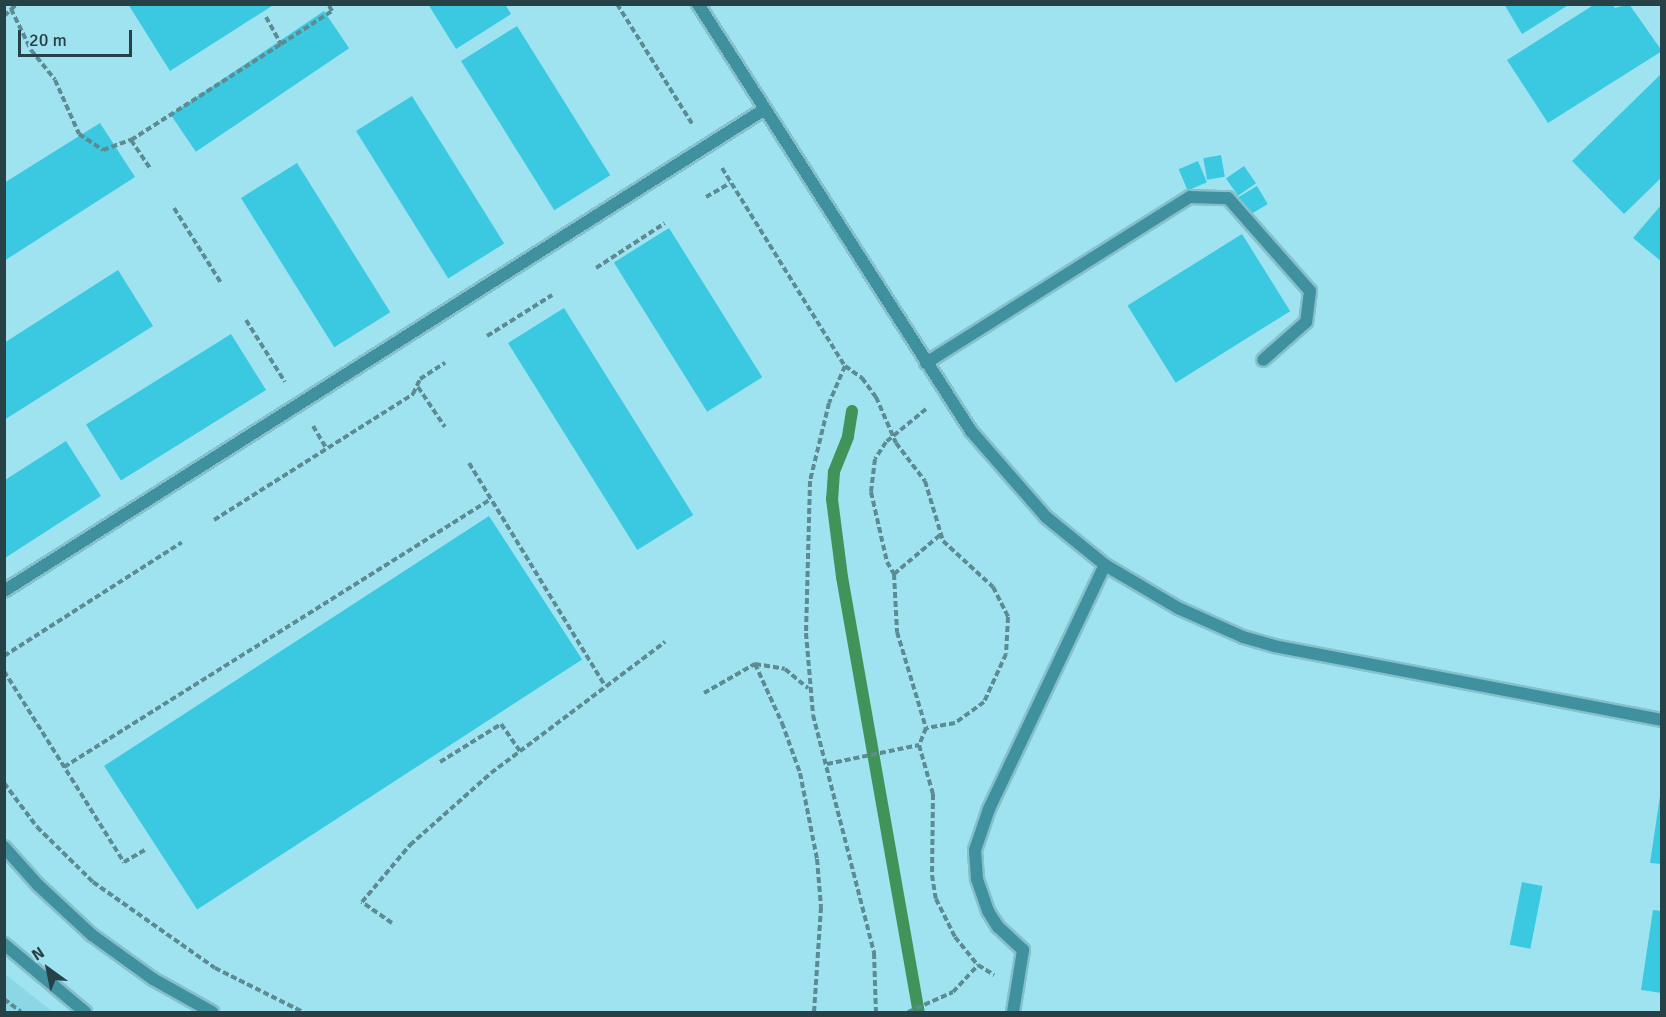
<!DOCTYPE html>
<style>
body{margin:0}
#map{position:relative;width:1666px;height:1017px;overflow:hidden;background:#a0e3f0;font-family:Signika,sans-serif}
div>[style]{position:absolute}
.built>*{inset:0;background:#8bd7e5}
.stream>*{height:12px;margin:-6px;padding:0 6px;transform-origin:6px;border-radius:6px;background:#40945a}
.building>*{inset:0;background:#3ac9e0;transform-origin:0 0}
.path>*{height:4px;margin-top:-2px;transform-origin:0;background:repeating-linear-gradient(90deg,#5d8b93 0 6px,transparent 0 9px)}
.roads{filter:drop-shadow(2px 0 #85c0cb) drop-shadow(-2px 0 #85c0cb) drop-shadow(0 2px #85c0cb) drop-shadow(0 -2px #85c0cb)}
.service>*{height:12px;margin:-6px;padding:0 6px;transform-origin:6px;border-radius:6px;background:#4091a0}
span{translate:-50% -50%;white-space:nowrap;text-align:center;line-height:1.15;-webkit-text-stroke:5px #a0e3f0;paint-order:stroke}
.frame{position:absolute;inset:0;border:6px solid #264247;pointer-events:none}
.north{position:absolute;left:18px;top:939px;width:60px;height:60px;-webkit-text-stroke:4px #a0e3f0;paint-order:stroke;rotate:327deg;font-size:16px;font-weight:700;line-height:24px;text-align:center;color:#264247}
.north::after{content:'';display:block;margin:auto;width:21px;height:27px;background:#264247;clip-path:polygon(50% 0,100% 100%,50% 72%,0 100%)}
.scale{position:absolute;left:18px;top:30px;width:114px;height:27px;box-sizing:border-box;border:3px solid #264247;border-top:0;padding-left:8px;font-size:18px;line-height:21px;white-space:nowrap;color:#264247;-webkit-text-stroke:4px #a0e3f0;paint-order:stroke}
</style>
<div id="map">
<div class="built">
<i style="clip-path:polygon(4px 974px,5px 974px,53px 1012px,5px 1012px)"></i>
</div>
<div class="stream">
<i style="left:852px;top:411px;width:26px;rotate:99deg"></i>
<i style="left:848px;top:437px;width:38px;rotate:112deg"></i>
<i style="left:834px;top:472px;width:27px;rotate:94deg"></i>
<i style="left:832px;top:499px;width:79px;rotate:82.7deg"></i>
<i style="left:842px;top:577px;width:442px;rotate:80deg"></i>
</div>
<div class="building">
<i style="clip-path:polygon(128px 4px,275px 4px,170px 71px)"></i>
<i style="clip-path:polygon(428px 4px,505px 4px,511px 14px,456px 49px)"></i>
<i style="clip-path:polygon(1504px 4px,1570px 4px,1522px 34px)"></i>
<i style="clip-path:polygon(1595px 4px,1612px 4px,1615px 8px,1629px 4px,1662px 51px,1548px 123px,1507px 60px)"></i>
<i style="left:324px;top:11px;width:45px;height:185px;rotate:56deg"></i>
<i style="left:517px;top:26px;width:176px;height:66px;rotate:58deg"></i>
<i style="clip-path:polygon(1662px 73px,1662px 177px,1624px 214px,1572px 161px)"></i>
<i style="left:412px;top:96px;width:174px;height:66px;rotate:58deg"></i>
<i style="clip-path:polygon(100px 123px,135px 177px,4px 261px,4px 183px)"></i>
<i style="left:1221px;top:155px;width:22px;height:18px;rotate:80deg"></i>
<i style="left:1198px;top:161px;width:23px;height:21px;rotate:67deg"></i>
<i style="left:297px;top:163px;width:176px;height:66px;rotate:58deg"></i>
<i style="left:1244px;top:166px;width:21px;height:22px;rotate:55deg"></i>
<i style="left:1257px;top:186px;width:21px;height:22px;rotate:59deg"></i>
<i style="clip-path:polygon(1662px 204px,1662px 262px,1633px 238px)"></i>
<i style="left:669px;top:228px;width:176px;height:65px;rotate:58deg"></i>
<i style="left:1242px;top:234px;width:91px;height:135px;rotate:58deg"></i>
<i style="clip-path:polygon(118px 270px,153px 326px,4px 420px,4px 343px)"></i>
<i style="left:564px;top:308px;width:244px;height:66px;rotate:58deg"></i>
<i style="left:231px;top:334px;width:66px;height:171px;rotate:58deg"></i>
<i style="clip-path:polygon(66px 441px,101px 496px,5px 558px,5px 480px)"></i>
<i style="left:489px;top:516px;width:171px;height:459px;rotate:57deg"></i>
<i style="clip-path:polygon(1660px 796px,1662px 796px,1662px 864px,1650px 863px)"></i>
<i style="left:1522px;top:882px;width:21px;height:64px;rotate:11deg"></i>
<i style="clip-path:polygon(1653px 910px,1662px 911px,1662px 993px,1641px 990px)"></i>
</div>
<div class="path">
<i style="left:617px;top:4px;width:143px;rotate:57.9deg"></i>
<i style="left:11px;top:9px;width:46px;rotate:64deg"></i>
<i style="left:31px;top:50px;width:38px;rotate:51deg"></i>
<i style="left:55px;top:80px;width:59px;rotate:66deg"></i>
<i style="left:79px;top:134px;width:29px;rotate:34deg"></i>
<i style="left:103px;top:150px;width:30px;rotate:-20deg"></i>
<i style="left:131px;top:140px;width:178px;rotate:-32.6deg"></i>
<i style="left:281px;top:44px;width:61px;rotate:-32.9deg"></i>
<i style="left:332px;top:11px;width:8px;rotate:-120deg"></i>
<i style="left:4px;top:16px;width:18px;rotate:-43deg"></i>
<i style="left:266px;top:17px;width:31px;rotate:61deg"></i>
<i style="left:131px;top:140px;width:36px;rotate:56deg"></i>
<i style="left:722px;top:168px;width:233px;rotate:58.2deg"></i>
<i style="left:845px;top:366px;width:40px;rotate:113.4deg"></i>
<i style="left:829px;top:403px;width:80px;rotate:103.7deg"></i>
<i style="left:810px;top:481px;width:152px;rotate:91.5deg"></i>
<i style="left:806px;top:633px;width:82px;rotate:85.1deg"></i>
<i style="left:813px;top:715px;width:246px;rotate:75.6deg"></i>
<i style="left:874px;top:953px;width:59px;rotate:88.1deg"></i>
<i style="left:706px;top:197px;width:28px;rotate:-30deg"></i>
<i style="left:174px;top:208px;width:89px;rotate:57.9deg"></i>
<i style="left:596px;top:268px;width:82px;rotate:-33.1deg"></i>
<i style="left:246px;top:320px;width:73px;rotate:57.8deg"></i>
<i style="left:487px;top:336px;width:77px;rotate:-32.2deg"></i>
<i style="left:845px;top:366px;width:21px;rotate:35deg"></i>
<i style="left:862px;top:378px;width:24px;rotate:54deg"></i>
<i style="left:876px;top:397px;width:50px;rotate:66.5deg"></i>
<i style="left:896px;top:443px;width:48px;rotate:52.7deg"></i>
<i style="left:925px;top:481px;width:63px;rotate:73.3deg"></i>
<i style="left:943px;top:541px;width:68px;rotate:42.6deg"></i>
<i style="left:993px;top:587px;width:34px;rotate:63deg"></i>
<i style="left:1008px;top:617px;width:37px;rotate:93deg"></i>
<i style="left:1006px;top:654px;width:53px;rotate:114.6deg"></i>
<i style="left:984px;top:702px;width:36px;rotate:144deg"></i>
<i style="left:955px;top:723px;width:29px;rotate:170deg"></i>
<i style="left:418px;top:387px;width:48px;rotate:56deg"></i>
<i style="left:926px;top:409px;width:52px;rotate:140.5deg"></i>
<i style="left:886px;top:442px;width:20px;rotate:123deg"></i>
<i style="left:875px;top:459px;width:33px;rotate:97deg"></i>
<i style="left:871px;top:492px;width:72px;rotate:77.1deg"></i>
<i style="left:887px;top:562px;width:14px;rotate:60deg"></i>
<i style="left:894px;top:574px;width:58px;rotate:87deg"></i>
<i style="left:897px;top:632px;width:100px;rotate:73.2deg"></i>
<i style="left:926px;top:728px;width:18px;rotate:112deg"></i>
<i style="left:919px;top:745px;width:51px;rotate:74.1deg"></i>
<i style="left:933px;top:794px;width:81px;rotate:90.7deg"></i>
<i style="left:932px;top:875px;width:24px;rotate:81deg"></i>
<i style="left:936px;top:899px;width:42px;rotate:63.4deg"></i>
<i style="left:955px;top:937px;width:36px;rotate:51deg"></i>
<i style="left:978px;top:965px;width:19px;rotate:32deg"></i>
<i style="left:313px;top:426px;width:27px;rotate:59deg"></i>
<i style="left:469px;top:463px;width:261px;rotate:58.6deg"></i>
<i style="left:214px;top:520px;width:236px;rotate:-32.3deg"></i>
<i style="left:413px;top:394px;width:17px;rotate:-65deg"></i>
<i style="left:420px;top:379px;width:30px;rotate:-33deg"></i>
<i style="left:894px;top:574px;width:60px;rotate:-40.3deg"></i>
<i style="left:4px;top:656px;width:211px;rotate:-32.6deg"></i>
<i style="left:755px;top:664px;width:65px;rotate:65.4deg"></i>
<i style="left:782px;top:723px;width:53px;rotate:70.2deg"></i>
<i style="left:800px;top:773px;width:88px;rotate:78.8deg"></i>
<i style="left:817px;top:859px;width:48px;rotate:85.2deg"></i>
<i style="left:821px;top:907px;width:105px;rotate:93.8deg"></i>
<i style="left:4px;top:671px;width:226px;rotate:57.9deg"></i>
<i style="left:124px;top:862px;width:24px;rotate:-30deg"></i>
<i style="left:704px;top:693px;width:59px;rotate:-29.6deg"></i>
<i style="left:755px;top:664px;width:30px;rotate:9deg"></i>
<i style="left:785px;top:669px;width:30px;rotate:40deg"></i>
<i style="left:440px;top:762px;width:72px;rotate:-31.9deg"></i>
<i style="left:501px;top:724px;width:33px;rotate:55deg"></i>
<i style="left:827px;top:764px;width:94px;rotate:-11.7deg"></i>
<i style="left:64px;top:767px;width:504px;rotate:-32.11deg"></i>
<i style="left:4px;top:783px;width:55px;rotate:53.1deg"></i>
<i style="left:37px;top:827px;width:78px;rotate:44.5deg"></i>
<i style="left:93px;top:882px;width:149px;rotate:35.2deg"></i>
<i style="left:215px;top:968px;width:98px;rotate:26.6deg"></i>
<i style="left:392px;top:923px;width:37px;rotate:-145deg"></i>
<i style="left:362px;top:902px;width:75px;rotate:-49.9deg"></i>
<i style="left:410px;top:845px;width:108px;rotate:-41.6deg"></i>
<i style="left:491px;top:773px;width:218px;rotate:-37deg"></i>
<i style="left:4px;top:999px;width:21px;rotate:37deg"></i>
<i style="left:908px;top:1012px;width:49px;rotate:-24deg"></i>
<i style="left:953px;top:992px;width:37px;rotate:-47deg"></i>
</div>
<div class="roads">
<div class="service">
<i style="left:698px;top:4px;width:507px;rotate:57.41deg"></i>
<i style="left:971px;top:431px;width:114px;rotate:48.9deg"></i>
<i style="left:1046px;top:517px;width:76px;rotate:39.1deg"></i>
<i style="left:1105px;top:565px;width:85px;rotate:30.5deg"></i>
<i style="left:1178px;top:608px;width:71px;rotate:24deg"></i>
<i style="left:1243px;top:637px;width:32px;rotate:16deg"></i>
<i style="left:1274px;top:646px;width:395px;rotate:10.8deg"></i>
<i style="left:926px;top:363px;width:312px;rotate:-32.2deg"></i>
<i style="left:1190px;top:197px;width:38px;rotate:2deg"></i>
<i style="left:1228px;top:198px;width:124px;rotate:48.6deg"></i>
<i style="left:1310px;top:291px;width:31px;rotate:97deg"></i>
<i style="left:1306px;top:322px;width:57px;rotate:138.5deg"></i>
<i style="left:4px;top:591px;width:901px;rotate:-32.35deg"></i>
<i style="left:4px;top:847px;width:51px;rotate:48.2deg"></i>
<i style="left:38px;top:885px;width:74px;rotate:42.8deg"></i>
<i style="left:92px;top:935px;width:75px;rotate:35.8deg"></i>
<i style="left:153px;top:979px;width:68px;rotate:29.2deg"></i>
<i style="left:4px;top:944px;width:106px;rotate:40deg"></i>
<i style="left:1013px;top:1012px;width:63px;rotate:-80.8deg"></i>
<i style="left:1023px;top:950px;width:34px;rotate:-137deg"></i>
<i style="left:998px;top:927px;width:19px;rotate:-122deg"></i>
<i style="left:988px;top:911px;width:34px;rotate:-109deg"></i>
<i style="left:977px;top:879px;width:29px;rotate:-94deg"></i>
<i style="left:975px;top:850px;width:43px;rotate:-71.1deg"></i>
<i style="left:989px;top:809px;width:270px;rotate:-64.6deg"></i>
</div>
</div>
<div class="frame"></div>
<div class="north">N</div>
<div class="scale">20 m</div>
</div>
